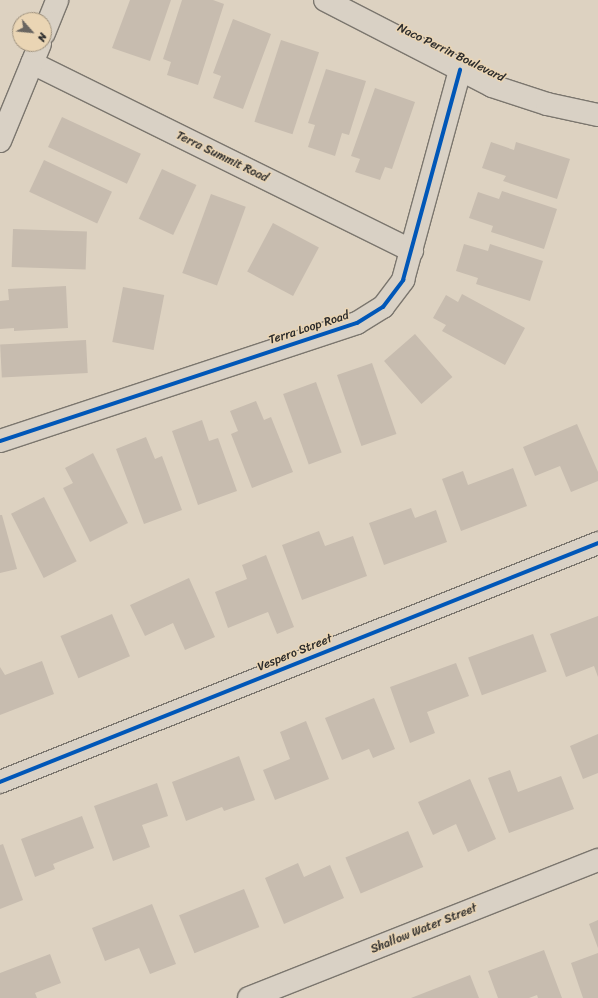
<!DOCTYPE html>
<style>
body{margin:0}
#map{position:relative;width:598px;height:998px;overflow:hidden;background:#ddd2c1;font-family:Sriracha,sans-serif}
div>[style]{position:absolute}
.building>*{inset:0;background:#c7bcaf;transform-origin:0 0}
.roads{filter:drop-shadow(1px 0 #7b766e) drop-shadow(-1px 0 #7b766e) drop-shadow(0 1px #7b766e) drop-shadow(0 -1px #7b766e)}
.minor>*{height:22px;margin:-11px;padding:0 11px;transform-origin:11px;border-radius:11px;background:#d9d1c5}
.cycleway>*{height:4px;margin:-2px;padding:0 2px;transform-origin:2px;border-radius:2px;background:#0057b8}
span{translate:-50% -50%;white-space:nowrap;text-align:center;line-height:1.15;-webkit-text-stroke:3px #ead5b4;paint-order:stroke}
.street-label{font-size:12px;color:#2b2b2b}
.north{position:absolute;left:12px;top:12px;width:40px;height:40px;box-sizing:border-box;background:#ead5b4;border:1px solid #9e917d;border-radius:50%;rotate:117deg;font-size:11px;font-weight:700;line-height:16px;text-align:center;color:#2b2b2b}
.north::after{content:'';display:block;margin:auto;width:14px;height:18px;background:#696560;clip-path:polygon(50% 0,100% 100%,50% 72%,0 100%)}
</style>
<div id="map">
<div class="building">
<i style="clip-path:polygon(130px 0,171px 0,150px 61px,112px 48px)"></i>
<i style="clip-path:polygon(182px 0,213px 0,224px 4px,198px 85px,167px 75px,171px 62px,163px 59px)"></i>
<i style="clip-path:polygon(233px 19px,271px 34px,243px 109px,213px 98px,221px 76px,213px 73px)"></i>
<i style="left:281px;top:40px;width:40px;height:86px;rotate:18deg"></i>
<i style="clip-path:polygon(326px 69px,366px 81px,349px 135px,342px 133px,335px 156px,308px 147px,315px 125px,308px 123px)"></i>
<i style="clip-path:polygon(375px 88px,415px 102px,392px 169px,385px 167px,380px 180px,355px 172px,360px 159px,351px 156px)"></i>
<i style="left:62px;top:117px;width:87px;height:33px;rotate:25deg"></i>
<i style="clip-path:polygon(491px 142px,514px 150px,516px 142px,570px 159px,557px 199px,503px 181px,506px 176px,482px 168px)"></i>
<i style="left:44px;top:160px;width:75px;height:35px;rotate:25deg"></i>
<i style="left:162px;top:169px;width:38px;height:55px;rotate:25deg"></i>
<i style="clip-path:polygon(502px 191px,557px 209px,544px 249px,491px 232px,493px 226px,469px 218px,478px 192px,499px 199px)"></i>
<i style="left:211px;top:194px;width:37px;height:84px;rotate:20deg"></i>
<i style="left:273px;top:223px;width:52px;height:55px;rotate:28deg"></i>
<i style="left:13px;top:229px;width:74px;height:38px;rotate:2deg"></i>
<i style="clip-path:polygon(464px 244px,488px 251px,490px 244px,543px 261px,530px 301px,476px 284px,478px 278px,456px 271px)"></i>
<i style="clip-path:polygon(66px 286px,68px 328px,14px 331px,14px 328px,0 329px,0 301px,9px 300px,8px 289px)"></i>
<i style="left:123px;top:287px;width:42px;height:56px;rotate:11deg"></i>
<i style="clip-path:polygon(462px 294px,525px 328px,505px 365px,442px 331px,446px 325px,433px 318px,446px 295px,458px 302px)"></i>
<i style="left:415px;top:334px;width:57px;height:41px;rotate:49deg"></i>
<i style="left:86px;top:340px;width:33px;height:86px;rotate:87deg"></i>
<i style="left:372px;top:363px;width:75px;height:37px;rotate:71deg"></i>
<i style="left:316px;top:382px;width:75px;height:35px;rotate:70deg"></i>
<i style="clip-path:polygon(256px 401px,264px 420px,271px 417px,293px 472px,252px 488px,231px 434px,238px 431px,230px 411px)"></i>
<i style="clip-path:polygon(202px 420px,209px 441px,218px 438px,237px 491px,198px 505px,172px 431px)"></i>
<i style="clip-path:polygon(577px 424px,598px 472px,598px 481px,571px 492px,560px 466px,535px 476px,523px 447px)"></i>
<i style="clip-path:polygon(146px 437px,155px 459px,162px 456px,182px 510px,144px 524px,116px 449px)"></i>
<i style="clip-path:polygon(93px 453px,128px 523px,90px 542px,63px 488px,73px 483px,65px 468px)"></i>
<i style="clip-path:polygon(513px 468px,527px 506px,461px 531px,442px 479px,463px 471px,468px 485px)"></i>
<i style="left:44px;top:497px;width:72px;height:37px;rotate:63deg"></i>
<i style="clip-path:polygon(411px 508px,415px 518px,436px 510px,447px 542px,384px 565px,369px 523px)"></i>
<i style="clip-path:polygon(0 515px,2px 515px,17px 569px,0 573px)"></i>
<i style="clip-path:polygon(319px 531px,325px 546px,353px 536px,367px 576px,302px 600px,282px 545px)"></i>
<i style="clip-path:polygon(266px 555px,294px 627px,277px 634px,268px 612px,228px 628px,215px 592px,247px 579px,242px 565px)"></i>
<i style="clip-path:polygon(189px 578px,215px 637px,185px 650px,173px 623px,145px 636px,130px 605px)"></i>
<i style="left:112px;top:614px;width:46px;height:56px;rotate:67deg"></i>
<i style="clip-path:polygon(598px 616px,598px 677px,594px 666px,566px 677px,550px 634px)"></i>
<i style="left:533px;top:634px;width:40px;height:69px;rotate:70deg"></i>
<i style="clip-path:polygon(42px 661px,54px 694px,0 715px,0 667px,5px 675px)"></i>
<i style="clip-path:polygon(456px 663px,469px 696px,427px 712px,435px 733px,410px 743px,390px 687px)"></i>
<i style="clip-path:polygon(374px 698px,395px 749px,373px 758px,369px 749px,342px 760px,325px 718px)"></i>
<i style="clip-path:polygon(306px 721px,329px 779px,275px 800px,263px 770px,290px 759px,280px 732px)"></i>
<i style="clip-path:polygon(598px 734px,598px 773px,583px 779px,570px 746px)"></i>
<i style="clip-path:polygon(239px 756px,255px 800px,224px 811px,222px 807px,186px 821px,172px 782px)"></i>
<i style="clip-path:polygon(510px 770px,518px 792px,561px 776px,574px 809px,509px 833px,488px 778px)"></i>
<i style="clip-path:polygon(470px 779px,496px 839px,468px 852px,456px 824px,433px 835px,418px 802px)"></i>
<i style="clip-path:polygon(157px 783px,168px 816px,142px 825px,150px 847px,113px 861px,94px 806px)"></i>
<i style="clip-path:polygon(82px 816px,94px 848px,53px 864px,55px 869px,35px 877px,21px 839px)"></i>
<i style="left:408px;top:831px;width:39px;height:68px;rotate:67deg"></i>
<i style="clip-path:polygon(3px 844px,23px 900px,0 909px,0 845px)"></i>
<i style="clip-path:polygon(298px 863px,304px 877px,330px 865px,344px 898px,284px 924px,265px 878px)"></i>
<i style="left:244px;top:889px;width:41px;height:70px;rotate:68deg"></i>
<i style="clip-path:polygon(152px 904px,176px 964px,150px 974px,139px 948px,105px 961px,92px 928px)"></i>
<i style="clip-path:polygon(598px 920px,598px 948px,589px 924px)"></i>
<i style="clip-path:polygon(544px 950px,562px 998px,538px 998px,537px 995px,529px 998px,498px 998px,488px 971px)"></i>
<i style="clip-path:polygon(598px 953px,598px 998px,583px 998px,571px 963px)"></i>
<i style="clip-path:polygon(50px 954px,61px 983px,35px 993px,37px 998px,0 998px,0 973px)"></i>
<i style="clip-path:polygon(470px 975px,479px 998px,411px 998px)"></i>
</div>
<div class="roads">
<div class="minor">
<i style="left:325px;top:0;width:188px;rotate:27.2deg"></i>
<i style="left:492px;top:86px;width:58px;rotate:18.1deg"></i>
<i style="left:547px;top:104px;width:52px;rotate:12.2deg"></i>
<i style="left:44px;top:33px;width:35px;rotate:-68deg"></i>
<i style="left:32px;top:63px;width:424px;rotate:26.3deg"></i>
<i style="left:0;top:141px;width:105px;rotate:-67.6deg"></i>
<i style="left:0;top:441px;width:376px;rotate:-18.3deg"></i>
<i style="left:357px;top:323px;width:31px;rotate:-32deg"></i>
<i style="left:383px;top:307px;width:34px;rotate:-53deg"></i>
<i style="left:403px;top:280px;width:218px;rotate:-74.8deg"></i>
<i style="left:0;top:782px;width:644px;rotate:-21.78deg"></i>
<i style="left:249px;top:998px;width:375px;rotate:-21.6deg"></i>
</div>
</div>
<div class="cycleway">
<i style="left:0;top:441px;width:376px;rotate:-18.3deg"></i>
<i style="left:357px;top:323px;width:31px;rotate:-32deg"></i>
<i style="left:383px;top:307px;width:34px;rotate:-53deg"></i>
<i style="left:403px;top:280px;width:218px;rotate:-74.8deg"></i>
<i style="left:0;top:782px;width:644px;rotate:-21.78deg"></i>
</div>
<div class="street-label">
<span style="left:451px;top:53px;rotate:26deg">Naco Perrin Boulevard</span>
<span style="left:222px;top:157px;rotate:26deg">Terra Summit Road</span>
<span style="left:309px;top:328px;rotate:-18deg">Terra Loop Road</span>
<span style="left:295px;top:653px;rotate:-22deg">Vespero Street</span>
<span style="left:424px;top:929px;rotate:-22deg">Shallow Water Street</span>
</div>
<div class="north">N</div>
</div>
